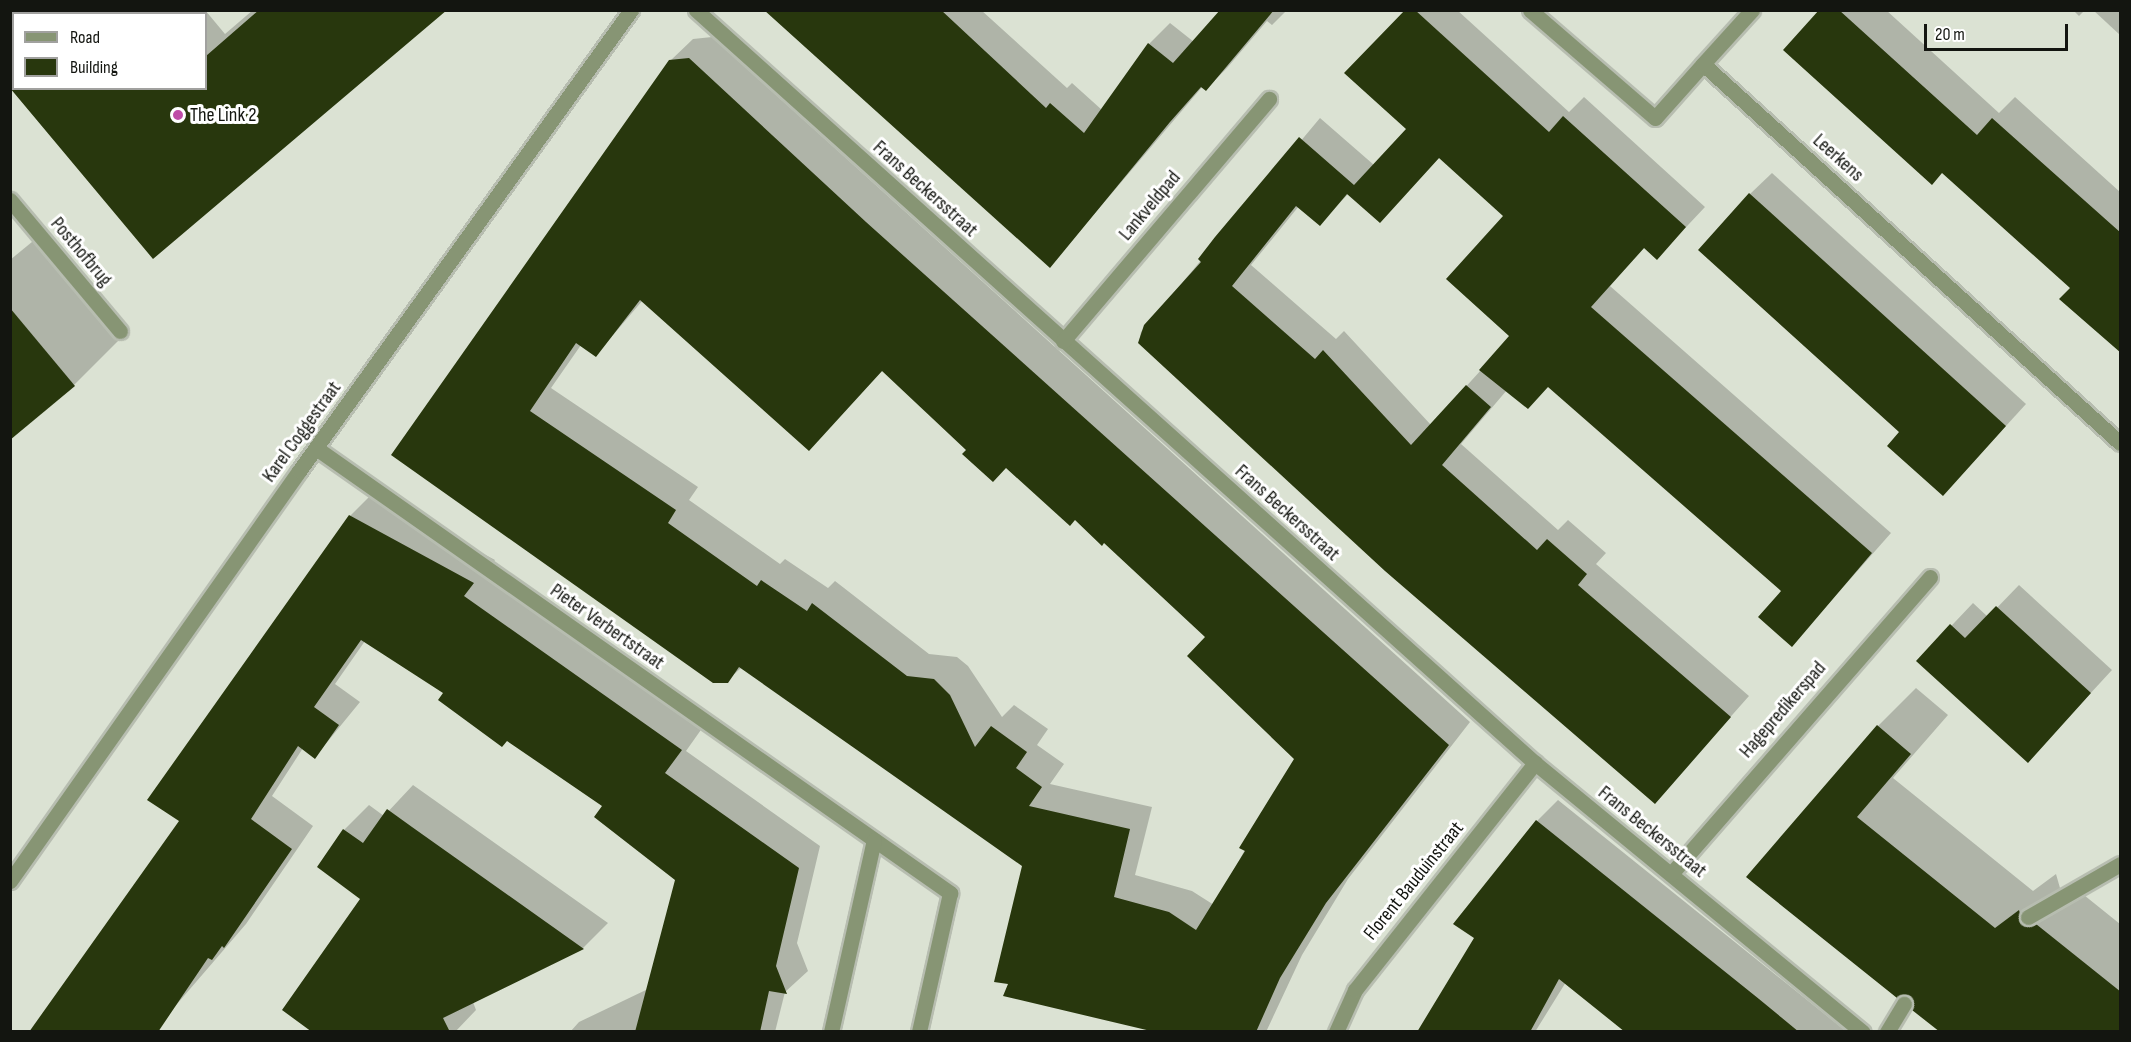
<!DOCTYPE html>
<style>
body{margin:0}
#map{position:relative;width:2131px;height:1042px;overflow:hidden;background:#dbe2d3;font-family:"Sofia Sans Condensed",sans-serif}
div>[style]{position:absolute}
.shadow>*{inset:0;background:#0003}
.building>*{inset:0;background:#28370d}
.roads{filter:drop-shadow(2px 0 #b7bdb0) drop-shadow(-2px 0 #b7bdb0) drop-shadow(0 2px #b7bdb0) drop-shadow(0 -2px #b7bdb0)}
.lane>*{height:15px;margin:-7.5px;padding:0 7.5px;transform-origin:7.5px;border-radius:7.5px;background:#879574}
.street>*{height:15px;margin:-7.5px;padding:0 7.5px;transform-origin:7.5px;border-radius:7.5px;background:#879574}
.dots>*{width:16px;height:16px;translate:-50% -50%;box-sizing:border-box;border:3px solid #fff;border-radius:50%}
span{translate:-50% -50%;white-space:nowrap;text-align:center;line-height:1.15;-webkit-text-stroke:6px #fff;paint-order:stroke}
.poi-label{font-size:20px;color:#131510}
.left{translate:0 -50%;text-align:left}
.street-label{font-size:20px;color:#131510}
.frame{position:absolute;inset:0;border:12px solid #131510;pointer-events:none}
.legend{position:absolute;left:12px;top:12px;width:195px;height:78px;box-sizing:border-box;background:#fff;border:2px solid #a1a19f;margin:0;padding:8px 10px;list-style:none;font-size:18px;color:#131510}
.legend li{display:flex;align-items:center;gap:12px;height:30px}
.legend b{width:30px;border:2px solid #a1a19f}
.scale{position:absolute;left:1924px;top:24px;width:144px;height:27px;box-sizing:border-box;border:3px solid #131510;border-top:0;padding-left:8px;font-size:18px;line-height:21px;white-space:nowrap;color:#131510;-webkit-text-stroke:4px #fff;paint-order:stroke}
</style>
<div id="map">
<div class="shadow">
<i style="clip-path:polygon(evenodd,10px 10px,205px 10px,225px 34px,253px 10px,442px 10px,154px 257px,10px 88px,10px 10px,14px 14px,206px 14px,206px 88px,14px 88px,14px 14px)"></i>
<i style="clip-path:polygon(766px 10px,981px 10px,1067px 88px,1072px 83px,1102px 110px,1149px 44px,1170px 23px,1194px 42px,1222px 10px,1287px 10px,1272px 25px,1267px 21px,1227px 68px,1206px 89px,1203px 86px,1050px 266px)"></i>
<i style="clip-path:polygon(evenodd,1407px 10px,1457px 10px,1569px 112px,1584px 97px,1705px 207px,1657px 258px,1645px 247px,1610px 286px,1891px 533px,1792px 645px,1783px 591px,1549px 386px,1507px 390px,1461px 444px,1558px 530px,1568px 520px,1606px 553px,1596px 564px,1749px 696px,1655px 802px,1386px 570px,1139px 342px,1141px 332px,1320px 118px,1374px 165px,1408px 129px,1407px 10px,1440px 157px,1505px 215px,1512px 336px,1431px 425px,1344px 331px,1336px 339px,1251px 265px,1299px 206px,1320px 224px,1348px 194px,1380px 221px,1440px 157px)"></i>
<i style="clip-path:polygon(1821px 10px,1886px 10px,1999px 113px,2015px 97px,2120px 192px,2120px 352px,2072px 288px)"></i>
<i style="clip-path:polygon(2073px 10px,2085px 10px,2079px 16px)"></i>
<i style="clip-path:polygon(2093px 10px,2120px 10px,2120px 35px)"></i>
<i style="clip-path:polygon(evenodd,712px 37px,1470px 722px,1348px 879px,1302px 955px,1266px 1032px,1161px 1032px,1010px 983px,1024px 865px,742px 667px,727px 681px,393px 455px,670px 61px,693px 39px,712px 37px,643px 300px,809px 449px,883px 370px,968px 450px,1006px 467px,1105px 541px,1207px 637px,1296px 759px,1214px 905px,1192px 891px,1135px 875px,1152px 807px,1050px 784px,1064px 764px,1037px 745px,1048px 729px,1014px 705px,1002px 717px,968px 666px,957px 657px,929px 654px,835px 581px,828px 588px,785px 559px,780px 564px,689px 500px,698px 487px,551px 388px,581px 345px,596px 355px,643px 300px)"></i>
<i style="clip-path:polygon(1772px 173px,2026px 404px,1964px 472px,1901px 432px,1750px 194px)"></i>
<i style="clip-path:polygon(38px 237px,121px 338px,74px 385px,10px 438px,10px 260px)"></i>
<i style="clip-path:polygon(372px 494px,495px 560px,485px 573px,703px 727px,686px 751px,820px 846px,797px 943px,808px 971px,785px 992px,775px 1032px,570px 1032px,579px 1022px,648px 989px,677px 879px,605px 806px,446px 693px,365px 641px,335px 684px,360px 702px,315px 757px,303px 748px,272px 796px,313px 826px,246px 924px,165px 1018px,181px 821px,350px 516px)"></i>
<i style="clip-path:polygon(2019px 585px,2112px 670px,2028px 761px,1918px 661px,1973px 603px,1988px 617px)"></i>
<i style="clip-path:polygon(1916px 688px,1948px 715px,1893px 778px,2033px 891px,2056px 874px,2060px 888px,2074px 887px,2120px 924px,2120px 1032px,1911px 994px,1748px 877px,1878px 726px)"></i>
<i style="clip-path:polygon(413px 785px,608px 923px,583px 948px,473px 1002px,476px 1010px,455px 1032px,315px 1032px,362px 899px,344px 830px,369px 805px,384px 816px)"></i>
<i style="clip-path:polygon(1558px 800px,1847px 1032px,1627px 1032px,1566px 982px,1535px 1032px,1418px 1032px,1476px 938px,1537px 821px)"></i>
</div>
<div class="building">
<i style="clip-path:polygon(259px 10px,447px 10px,153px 259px,10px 88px,206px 88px,206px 56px)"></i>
<i style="clip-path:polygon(764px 10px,941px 10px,1046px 108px,1050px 103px,1084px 133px,1148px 43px,1173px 63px,1220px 10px,1274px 10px,1206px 91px,1201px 87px,1170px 122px,1050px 268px)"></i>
<i style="clip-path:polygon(1405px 10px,1415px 10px,1549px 132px,1563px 116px,1686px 227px,1657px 260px,1644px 248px,1591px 307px,1872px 553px,1792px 647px,1758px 617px,1781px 591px,1548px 387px,1528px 409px,1479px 370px,1509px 336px,1446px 279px,1503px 216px,1439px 158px,1380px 223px,1347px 194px,1320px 226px,1296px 206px,1232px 286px,1315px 359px,1323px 350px,1411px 445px,1466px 385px,1491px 407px,1442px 465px,1537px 550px,1547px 539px,1587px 574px,1578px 585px,1731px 717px,1655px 804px,1385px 571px,1138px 343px,1144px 325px,1201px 262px,1198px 259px,1215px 237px,1299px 137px,1354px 185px,1406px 129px,1344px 73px)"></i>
<i style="clip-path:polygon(1819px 10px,1839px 10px,1977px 135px,1992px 118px,2121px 233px,2121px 353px,2059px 299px,2070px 288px,1942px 173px,1932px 185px,1783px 50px)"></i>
<i style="clip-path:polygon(evenodd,689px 58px,866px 222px,1449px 745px,1326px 903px,1280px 978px,1256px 1032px,1155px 1032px,1003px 996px,1008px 984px,994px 982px,1022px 866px,739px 667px,728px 683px,713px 683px,391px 455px,669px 60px,689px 58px,640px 300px,809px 451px,882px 371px,966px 450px,962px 454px,993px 482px,1006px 468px,1070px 526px,1075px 520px,1102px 546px,1104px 543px,1205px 637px,1187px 656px,1294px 759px,1239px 848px,1245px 851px,1196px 930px,1169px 912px,1114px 897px,1130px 829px,1029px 806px,1042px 787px,1016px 768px,1027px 752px,991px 726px,975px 747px,950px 695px,934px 679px,907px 676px,812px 603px,807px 611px,761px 580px,757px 586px,668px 523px,676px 510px,530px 411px,576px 343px,596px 357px,640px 300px)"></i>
<i style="clip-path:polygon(1749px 193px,2006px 426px,1943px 496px,1887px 446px,1899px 432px,1698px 250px)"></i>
<i style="clip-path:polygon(10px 308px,75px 386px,10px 440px)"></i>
<i style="clip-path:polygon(349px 515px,474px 583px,464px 596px,682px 750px,665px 773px,799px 868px,776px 966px,787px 994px,769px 991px,760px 1032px,635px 1032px,675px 880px,594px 817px,602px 806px,507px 741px,502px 747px,438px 700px,443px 693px,361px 640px,314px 707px,339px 725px,315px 759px,298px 746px,251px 819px,292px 849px,224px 948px,222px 946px,212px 960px,208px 958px,158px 1032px,29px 1032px,179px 821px,147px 800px)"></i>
<i style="clip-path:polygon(1996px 606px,2091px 693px,2028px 763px,1916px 661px,1950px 624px,1965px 638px)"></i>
<i style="clip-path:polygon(1877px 725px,1911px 754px,1857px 817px,1995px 928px,2019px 910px,2023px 925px,2036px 924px,2121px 992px,2121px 1032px,1940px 1032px,1912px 1010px,1910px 996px,1897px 998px,1746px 877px)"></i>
<i style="clip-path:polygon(387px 809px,412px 827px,584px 949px,443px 1018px,450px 1032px,312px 1032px,282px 1010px,360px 899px,317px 867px,343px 829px,363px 843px)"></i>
<i style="clip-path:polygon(1536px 820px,1759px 999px,1799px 1032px,1625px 1032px,1559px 979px,1530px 1032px,1417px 1032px,1474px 938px,1453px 924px)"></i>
</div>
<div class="roads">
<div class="lane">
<i style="left:2028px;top:917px;width:106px;rotate:-29.9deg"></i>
<i style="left:1887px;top:1032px;width:33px;rotate:-59deg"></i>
</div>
<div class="street">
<i style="left:696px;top:10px;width:1127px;rotate:41.91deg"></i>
<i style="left:1535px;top:763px;width:424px;rotate:39.4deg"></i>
<i style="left:1530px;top:10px;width:165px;rotate:40.8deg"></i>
<i style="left:1655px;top:118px;width:72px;rotate:-48.4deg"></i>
<i style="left:1703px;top:64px;width:563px;rotate:42.27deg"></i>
<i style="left:1703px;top:64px;width:73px;rotate:-47.8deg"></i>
<i style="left:10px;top:200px;width:171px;rotate:50deg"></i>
<i style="left:1063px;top:341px;width:318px;rotate:-49.6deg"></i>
<i style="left:316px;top:448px;width:775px;rotate:35.06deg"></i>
<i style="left:950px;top:893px;width:142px;rotate:102.6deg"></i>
<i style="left:1671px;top:874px;width:394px;rotate:-48.9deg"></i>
<i style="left:10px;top:881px;width:502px;rotate:-54.82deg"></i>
<i style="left:299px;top:471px;width:568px;rotate:-54.24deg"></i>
<i style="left:831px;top:1032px;width:197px;rotate:-77.4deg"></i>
<i style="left:1336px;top:1032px;width:46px;rotate:-65.7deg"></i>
<i style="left:1355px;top:990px;width:290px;rotate:-51.6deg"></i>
</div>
</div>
<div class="dots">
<i style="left:178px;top:115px;background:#bf4ca7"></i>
</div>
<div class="poi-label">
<span class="left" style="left:190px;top:115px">The Link 2</span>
</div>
<div class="street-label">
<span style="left:1838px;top:158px;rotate:42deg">Leerkens</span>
<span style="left:925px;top:189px;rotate:42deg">Frans Beckersstraat</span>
<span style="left:1150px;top:206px;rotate:-50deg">Lankveldpad</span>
<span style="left:81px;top:252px;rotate:50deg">Posthofbrug</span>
<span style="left:302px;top:432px;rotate:-54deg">Karel Coggestraat</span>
<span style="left:1287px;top:513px;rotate:42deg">Frans Beckersstraat</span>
<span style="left:607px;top:627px;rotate:35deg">Pieter Verbertstraat</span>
<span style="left:1783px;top:710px;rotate:-49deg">Hagepredikerspad</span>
<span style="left:1652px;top:832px;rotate:39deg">Frans Beckersstraat</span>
<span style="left:1414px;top:881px;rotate:-51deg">Florent Bauduinstraat</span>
</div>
<div class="frame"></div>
<ul class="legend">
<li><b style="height:8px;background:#879574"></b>Road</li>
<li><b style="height:16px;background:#28370d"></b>Building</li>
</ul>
<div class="scale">20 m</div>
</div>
